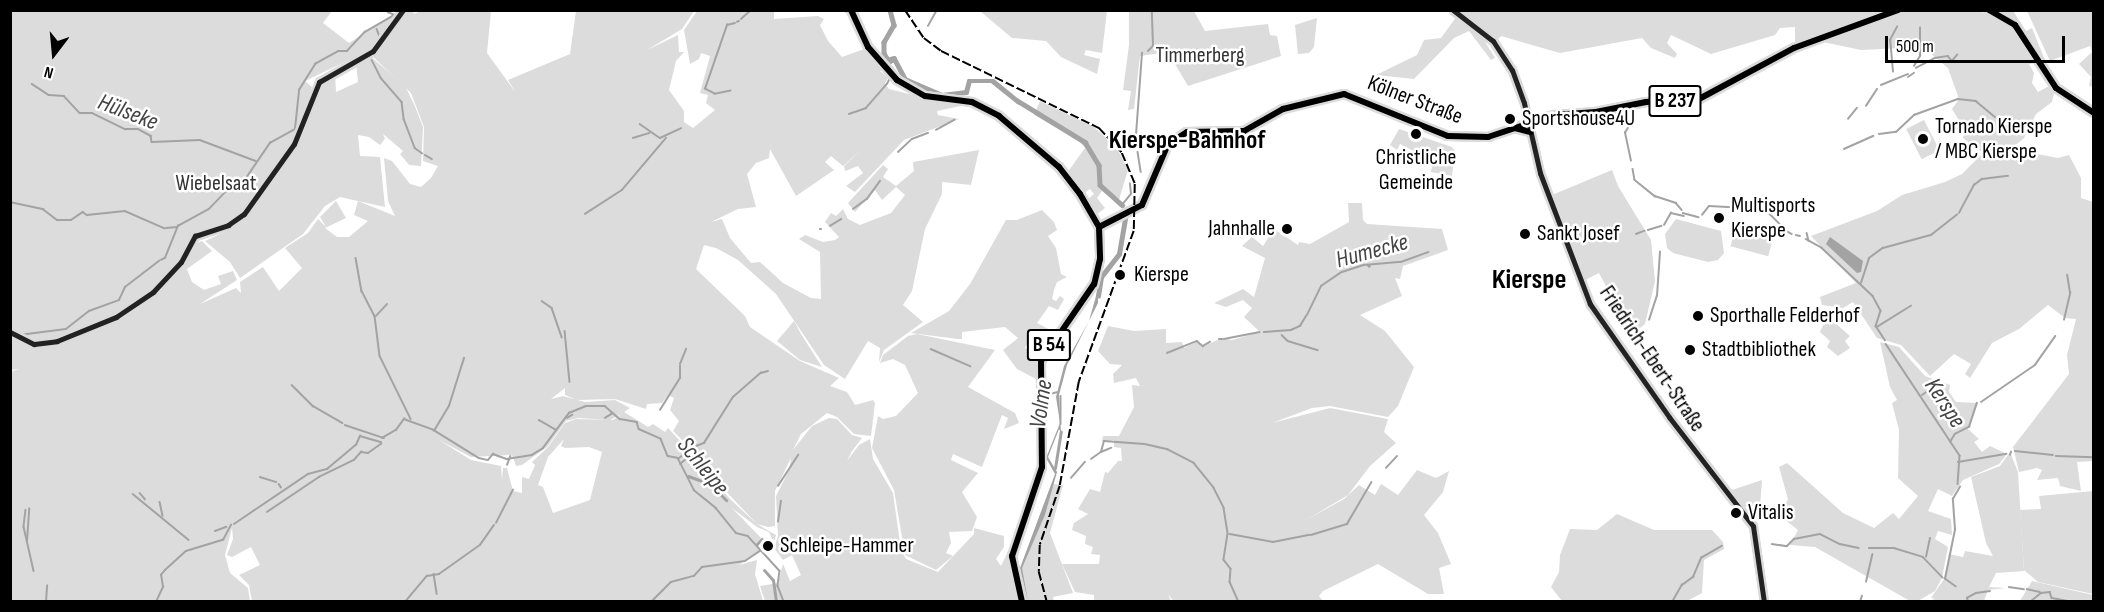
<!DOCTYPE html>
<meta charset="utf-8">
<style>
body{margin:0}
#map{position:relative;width:2104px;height:612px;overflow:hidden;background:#fff;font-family:"Sofia Sans Condensed",sans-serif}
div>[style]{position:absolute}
.green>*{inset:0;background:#dcdcdc;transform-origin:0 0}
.water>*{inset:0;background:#a3a3a3}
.stream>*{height:1.5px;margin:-0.75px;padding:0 0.75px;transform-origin:0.75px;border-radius:0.75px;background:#a3a3a3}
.canal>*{height:3px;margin:-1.5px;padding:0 1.5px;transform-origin:1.5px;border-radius:1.5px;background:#a3a3a3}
.river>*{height:4.5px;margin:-2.25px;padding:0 2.25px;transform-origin:2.25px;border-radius:2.25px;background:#a3a3a3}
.roads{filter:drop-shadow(2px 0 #dbdbdb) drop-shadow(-2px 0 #dbdbdb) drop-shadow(0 2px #dbdbdb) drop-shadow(0 -2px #dbdbdb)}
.secondary>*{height:5px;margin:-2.5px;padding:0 2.5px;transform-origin:2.5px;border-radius:2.5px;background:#222}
.primary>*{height:6px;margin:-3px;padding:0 3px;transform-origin:3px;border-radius:3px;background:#000}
.rail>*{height:1.5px;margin-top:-0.75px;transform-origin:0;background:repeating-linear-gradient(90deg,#000 0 9px,transparent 0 12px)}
.dots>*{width:16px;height:16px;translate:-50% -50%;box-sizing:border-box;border:3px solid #fff;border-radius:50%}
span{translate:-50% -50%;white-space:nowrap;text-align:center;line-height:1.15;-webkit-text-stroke:5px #fff;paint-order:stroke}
.shield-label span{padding:2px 4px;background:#fff;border:2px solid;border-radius:4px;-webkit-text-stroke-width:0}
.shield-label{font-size:21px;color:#000;font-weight:700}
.park-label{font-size:22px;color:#333}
.street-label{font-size:22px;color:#000}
.poi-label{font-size:22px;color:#000}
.left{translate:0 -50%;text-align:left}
.right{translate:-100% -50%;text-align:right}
.water-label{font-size:24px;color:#444;font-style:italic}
.quarter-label{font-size:26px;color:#000;font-weight:700}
.district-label{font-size:28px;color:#000;font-weight:700}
.frame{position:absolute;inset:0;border:12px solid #000;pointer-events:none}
.north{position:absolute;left:24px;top:24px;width:60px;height:60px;-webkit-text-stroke:4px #fff;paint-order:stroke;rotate:196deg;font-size:16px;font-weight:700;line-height:24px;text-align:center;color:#000}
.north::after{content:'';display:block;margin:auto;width:21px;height:27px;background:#000;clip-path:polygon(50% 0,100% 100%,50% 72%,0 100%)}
.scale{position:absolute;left:1885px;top:36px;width:180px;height:27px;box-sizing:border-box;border:3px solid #000;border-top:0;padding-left:8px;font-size:18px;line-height:21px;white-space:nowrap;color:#000;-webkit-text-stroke:4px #fff;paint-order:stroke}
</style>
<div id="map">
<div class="green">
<i style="clip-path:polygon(evenodd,423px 10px,491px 11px,487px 53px,516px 93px,508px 80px,570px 54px,576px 11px,694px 11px,682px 29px,647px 50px,678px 35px,679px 52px,684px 52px,676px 61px,669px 90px,684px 111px,684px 122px,693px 128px,715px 110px,706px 103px,708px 95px,700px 93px,710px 56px,701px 53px,699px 59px,690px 64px,684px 30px,697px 11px,774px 11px,774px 19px,818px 16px,824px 19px,820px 25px,828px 41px,842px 57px,867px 48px,884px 68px,880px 71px,888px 78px,885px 83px,889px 89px,929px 99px,970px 104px,937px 111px,938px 115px,959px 119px,904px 140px,855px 192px,846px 186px,863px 173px,858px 166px,845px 171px,844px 166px,861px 150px,843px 166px,831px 156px,825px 162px,834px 170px,796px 196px,770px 149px,769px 158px,756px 163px,747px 174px,756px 207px,738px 209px,711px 222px,722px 219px,730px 238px,751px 263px,760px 262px,783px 283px,811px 298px,821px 299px,820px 252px,799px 239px,805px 235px,823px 242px,835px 240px,839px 237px,825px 222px,831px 213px,836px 216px,843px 209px,848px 219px,860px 225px,891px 213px,905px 195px,896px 187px,882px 200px,875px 190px,855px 212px,848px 203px,883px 165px,888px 169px,883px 177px,896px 186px,914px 171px,913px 162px,979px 150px,971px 185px,942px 182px,942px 194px,925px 229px,912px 291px,903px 305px,923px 322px,884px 350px,879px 362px,880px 348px,868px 341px,845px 379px,824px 365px,776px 294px,738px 260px,716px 248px,692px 242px,704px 245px,696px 269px,745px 316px,750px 327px,800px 361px,839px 378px,830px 386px,847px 392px,855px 405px,873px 400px,875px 403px,871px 436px,854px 434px,837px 417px,827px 413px,801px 434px,793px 450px,812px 426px,829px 418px,837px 419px,852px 435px,862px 438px,852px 451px,847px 461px,859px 445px,870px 439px,873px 459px,893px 493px,901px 550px,906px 559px,938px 572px,974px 534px,974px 528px,1004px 536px,1004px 547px,996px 559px,1001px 566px,1018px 531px,1009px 567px,1021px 568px,1045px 515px,1053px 484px,1063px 485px,1050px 533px,1073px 593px,1053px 597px,1054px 602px,765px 601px,760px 586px,778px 583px,783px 564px,790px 581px,801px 575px,792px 555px,783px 560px,774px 548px,778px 536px,776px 496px,789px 470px,791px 458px,775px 491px,775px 526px,768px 527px,757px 524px,696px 460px,731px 500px,757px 524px,776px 535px,775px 540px,772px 539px,769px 532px,757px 527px,732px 508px,763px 540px,757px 546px,760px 551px,739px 565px,757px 560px,755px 574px,763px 601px,664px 601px,670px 594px,663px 602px,252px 601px,249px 585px,239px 575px,260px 565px,251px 547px,232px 557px,227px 555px,233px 539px,232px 528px,225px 555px,230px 573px,248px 588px,250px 601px,11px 601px,10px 372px,19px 369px,11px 370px,11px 11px,332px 11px,323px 23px,349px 43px,392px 15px,398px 17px,374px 48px,305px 81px,312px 87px,298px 134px,247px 208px,226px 225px,198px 233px,193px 245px,202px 241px,212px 251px,187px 269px,192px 282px,204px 290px,221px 284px,218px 276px,233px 271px,237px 280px,200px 304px,236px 288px,241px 293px,240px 282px,263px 267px,279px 291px,302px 268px,285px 248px,308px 233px,318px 219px,326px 227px,320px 217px,336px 201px,346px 218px,325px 228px,337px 237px,349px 237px,368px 221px,354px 215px,358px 201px,395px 216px,388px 201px,384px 158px,392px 161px,410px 184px,421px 187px,431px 178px,438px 166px,423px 161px,424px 127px,411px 93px,372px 56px,407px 11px,413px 11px,414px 14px,423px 10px,565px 388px,565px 395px,577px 400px,615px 399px,646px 409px,647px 404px,662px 403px,668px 395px,674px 398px,670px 410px,679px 421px,673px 431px,692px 450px,696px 458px,668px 428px,665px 432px,653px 424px,648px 427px,624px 412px,630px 408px,615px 400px,585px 402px,563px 396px,551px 399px,565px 388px,423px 10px,622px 414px,613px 420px,576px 419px,565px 423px,548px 447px,532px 462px,535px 465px,529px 479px,522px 477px,522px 493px,513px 491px,507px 468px,503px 468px,502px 480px,501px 466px,471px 460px,439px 440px,471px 457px,512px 455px,516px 466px,522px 465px,547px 447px,566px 421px,578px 418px,610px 420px,622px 414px,423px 10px,564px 439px,561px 446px,565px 448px,589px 447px,602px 452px,590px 500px,553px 513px,543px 487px,538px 485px,548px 457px,564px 439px)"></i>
<i style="clip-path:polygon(980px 11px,1107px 11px,1102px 53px,1086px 50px,1084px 55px,1100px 59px,1097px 74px,1061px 57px,1046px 41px,1012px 38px)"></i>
<i style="clip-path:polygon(1129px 11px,1194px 11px,1205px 31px,1268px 24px,1270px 35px,1277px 36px,1281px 56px,1188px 86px,1168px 52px,1140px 56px,1134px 109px,1128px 110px,1131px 91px,1123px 90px,1129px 45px)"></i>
<i style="clip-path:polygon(1457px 11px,1891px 11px,1795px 46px,1795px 27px,1780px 28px,1775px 35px,1711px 54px,1671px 35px,1667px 43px,1677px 54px,1675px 58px,1651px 48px,1642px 38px,1560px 53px,1501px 36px,1496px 41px)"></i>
<i style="clip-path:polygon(1903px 11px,1978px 11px,2000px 17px,2016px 29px,2038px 63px,2029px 64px,2034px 73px,2032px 83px,2038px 92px,2051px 85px,2055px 89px,2052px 102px,2036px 114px,2024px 138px,2011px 149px,2058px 158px,2069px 155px,2081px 178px,2081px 198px,2093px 202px,2094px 461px,2077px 462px,2081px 491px,2060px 486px,2058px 478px,2037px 480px,2042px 470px,2037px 468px,2019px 472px,2013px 447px,2069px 374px,2067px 355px,2076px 319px,2065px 318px,2048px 305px,2019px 329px,1992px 343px,1970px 378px,1965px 374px,1971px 364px,1954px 354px,1930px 376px,1901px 345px,1877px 338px,1853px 302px,1843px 308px,1822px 305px,1820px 297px,1856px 283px,1811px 236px,1877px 211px,1902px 195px,1945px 182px,1962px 174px,1983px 153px,1963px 138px,1965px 130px,1952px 109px,1959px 99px,1948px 68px,1923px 47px,1861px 50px,1823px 42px)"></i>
<i style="clip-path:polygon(1996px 11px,2013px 11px,2026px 31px,2032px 28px,2049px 70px,2018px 25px)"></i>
<i style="clip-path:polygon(2027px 11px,2093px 11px,2093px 88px,2089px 85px,2091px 77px,2079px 64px,2092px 52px,2090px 46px,2050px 61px)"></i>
<i style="clip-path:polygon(1457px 16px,1484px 40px,1495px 58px,1491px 60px,1469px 31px,1454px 38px,1414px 79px,1376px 75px,1417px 55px,1424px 40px,1441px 38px)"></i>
<i style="clip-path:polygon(1317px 18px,1314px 47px,1309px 53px,1298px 54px,1295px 25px)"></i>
<i style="clip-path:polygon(370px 56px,405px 86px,414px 104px,423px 127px,421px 166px,409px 165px,400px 154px,403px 151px,383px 134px,385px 139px,380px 145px,369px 137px,358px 135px,360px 156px,380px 157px,385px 207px,340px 197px,325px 206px,303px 234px,240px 278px,230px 262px,205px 241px,231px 229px,243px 219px,285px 158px,317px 87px,335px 74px,336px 92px,358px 82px,356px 63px)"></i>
<i style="clip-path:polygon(1040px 101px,1094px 127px,1117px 148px,1128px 170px,1118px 203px,1102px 191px,1097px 198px,1105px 208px,1096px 215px,1087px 200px,1094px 194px,1090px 189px,1083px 194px,1067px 173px,1085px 148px,1077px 139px,1034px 115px)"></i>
<i style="left:1924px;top:120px;width:34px;height:20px;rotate:63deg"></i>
<i style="clip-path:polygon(1399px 129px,1452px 147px,1455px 151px,1452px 176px,1431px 172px,1433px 161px,1400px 144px,1397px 150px,1390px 145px)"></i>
<i style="clip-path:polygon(1612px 170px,1618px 186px,1651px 240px,1655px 281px,1645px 324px,1636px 331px,1603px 291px,1606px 286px,1599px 273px,1585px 280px,1552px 195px)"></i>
<i style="clip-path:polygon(1348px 203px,1362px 203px,1363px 220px,1367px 224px,1442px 229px,1448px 250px,1403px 266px,1400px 279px,1395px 278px,1402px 296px,1360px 315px,1385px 331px,1414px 367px,1398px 406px,1388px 417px,1330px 406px,1312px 408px,1272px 423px,1330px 408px,1388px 419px,1384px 432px,1396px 443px,1370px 466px,1348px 495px,1306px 520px,1344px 499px,1359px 485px,1375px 495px,1381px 484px,1398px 495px,1417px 470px,1436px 478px,1449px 471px,1443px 492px,1424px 515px,1438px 533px,1451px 564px,1439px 568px,1444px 594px,1428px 594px,1378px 564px,1323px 591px,1319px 596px,1323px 601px,1174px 602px,1168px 594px,1171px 601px,1094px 601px,1094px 595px,1075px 592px,1062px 564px,1099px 564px,1100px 555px,1091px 554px,1093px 547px,1085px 544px,1086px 536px,1072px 530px,1074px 523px,1088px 514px,1078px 509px,1090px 489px,1100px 492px,1105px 472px,1108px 473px,1118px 461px,1122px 461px,1121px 448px,1114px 447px,1114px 440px,1102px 442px,1103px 436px,1119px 436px,1134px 407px,1132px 385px,1140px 386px,1136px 378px,1114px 383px,1113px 374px,1122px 365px,1110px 364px,1098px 351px,1108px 326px,1134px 331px,1166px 329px,1166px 343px,1182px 342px,1184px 348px,1198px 341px,1204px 346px,1222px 338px,1232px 340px,1260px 332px,1244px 317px,1252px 308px,1243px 300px,1226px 307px,1214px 303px,1243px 289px,1254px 297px,1265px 258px,1242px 246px,1252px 237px,1263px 246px,1274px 229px,1298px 245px,1299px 242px,1310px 244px,1349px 222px)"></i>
<i style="clip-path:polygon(1042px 210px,1054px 222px,1057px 230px,1048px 236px,1056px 248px,1061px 274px,1067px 277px,1057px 282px,1054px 290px,1052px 299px,1056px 301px,1060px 296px,1064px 299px,1058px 310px,1049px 306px,1037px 323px,1054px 332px,1047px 341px,1033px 333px,1025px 348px,1040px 357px,1036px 379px,1017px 369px,1003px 350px,1018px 338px,1005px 327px,962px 332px,962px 339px,958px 339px,911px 333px,949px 311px,970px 284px,1006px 220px,1017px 220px)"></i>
<i style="clip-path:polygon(1676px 219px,1721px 231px,1724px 253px,1718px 260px,1708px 262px,1673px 253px,1667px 248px,1665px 234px)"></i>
<i style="left:1737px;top:222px;width:39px;height:25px;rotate:15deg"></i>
<i style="clip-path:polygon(1827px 316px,1850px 336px,1845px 341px,1850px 348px,1838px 356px,1827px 347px,1830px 341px,1820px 332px)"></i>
<i style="clip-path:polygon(794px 321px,801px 334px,822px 367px,800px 360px,777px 341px)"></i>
<i style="clip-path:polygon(917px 334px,995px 350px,968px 387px,1015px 413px,1019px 423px,1004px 429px,1008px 418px,1002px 415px,982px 467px,953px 454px,951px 460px,978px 473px,962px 492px,977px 517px,972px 531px,949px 532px,951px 543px,946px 553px,953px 556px,936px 570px,905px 555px,894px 490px,872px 448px,878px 416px,883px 419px,896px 416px,918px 393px,905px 365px,893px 359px,880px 363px,883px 355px,908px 336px)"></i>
<i style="clip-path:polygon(1880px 342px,1899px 347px,1925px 376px,1950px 385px,1949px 392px,1956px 402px,1978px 403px,1968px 429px,1979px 439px,1974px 442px,1982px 452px,1990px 446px,2007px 454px,1999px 464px,1963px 480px,1952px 496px,1938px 489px,1928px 511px,1951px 519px,1952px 535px,1938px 531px,1935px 539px,1948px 547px,1942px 578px,1935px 591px,1918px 601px,1910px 601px,1815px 547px,1790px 545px,1798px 530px,1780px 516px,1788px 499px,1779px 467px,1787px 463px,1843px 513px,1874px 528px,1893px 513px,1899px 519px,1918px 496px,1898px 478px,1899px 430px,1892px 403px,1897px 400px,1890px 387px)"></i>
<i style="clip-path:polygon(2010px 452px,2018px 472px,2024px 571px,1996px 573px,1989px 587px,2006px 588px,1988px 590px,1984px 601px,1925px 602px,1935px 599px,1931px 598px,1944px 579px,1949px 554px,1963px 557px,1965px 551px,1993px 556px,1986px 543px,1971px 477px,2000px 466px)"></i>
<i style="clip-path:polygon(1762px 480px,1760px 507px,1745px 507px,1729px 491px)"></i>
<i style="clip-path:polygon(2093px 491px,2093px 594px,2038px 582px,2024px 570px,2020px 510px,2041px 509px,2039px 496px)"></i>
<i style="clip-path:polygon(1617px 514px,1654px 530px,1712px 530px,1723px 542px,1724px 549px,1704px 560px,1702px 593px,1687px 601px,1562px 601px,1551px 587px,1559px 572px,1560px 555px,1570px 529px,1597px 530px)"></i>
<i style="clip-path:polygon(2032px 581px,2093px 595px,2093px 601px,2020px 601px)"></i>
</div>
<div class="water">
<i style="clip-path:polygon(1830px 237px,1863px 261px,1861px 272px,1857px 273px,1826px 244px)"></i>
<i style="clip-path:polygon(1098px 289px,1098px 303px,1067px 365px,1059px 395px,1061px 433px,1059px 429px,1048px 457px,1057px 472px,1045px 515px,1022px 568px,1028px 601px,1020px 568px,1055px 474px,1046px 458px,1060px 423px,1056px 397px,1064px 366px,1089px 321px)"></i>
</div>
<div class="stream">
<i style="left:384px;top:10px;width:2px;rotate:27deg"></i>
<i style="left:843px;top:10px;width:7px;rotate:27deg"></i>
<i style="left:388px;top:12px;width:8px;rotate:23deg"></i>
<i style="left:399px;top:18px;width:13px;rotate:-39deg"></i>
<i style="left:741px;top:19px;width:13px;rotate:-42deg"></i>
<i style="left:737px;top:22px;width:2px;rotate:-27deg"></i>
<i style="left:928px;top:26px;width:18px;rotate:-61deg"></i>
<i style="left:377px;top:29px;width:9px;rotate:69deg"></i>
<i style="left:1148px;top:51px;width:7px;rotate:-45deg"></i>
<i style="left:1153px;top:46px;width:36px;rotate:-92deg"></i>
<i style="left:372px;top:60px;width:20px;rotate:63deg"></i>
<i style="left:381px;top:78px;width:32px;rotate:49deg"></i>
<i style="left:402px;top:102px;width:17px;rotate:83deg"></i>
<i style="left:404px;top:119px;width:31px;rotate:69deg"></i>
<i style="left:415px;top:148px;width:9px;rotate:36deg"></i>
<i style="left:888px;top:65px;width:9px;rotate:-32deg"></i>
<i style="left:1914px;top:66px;width:12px;rotate:-59deg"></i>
<i style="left:1920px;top:56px;width:28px;rotate:-90deg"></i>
<i style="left:1916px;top:68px;width:21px;rotate:-28deg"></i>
<i style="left:1935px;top:58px;width:13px;rotate:-9deg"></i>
<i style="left:1948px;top:56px;width:6px;rotate:51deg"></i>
<i style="left:1952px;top:61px;width:8px;rotate:-50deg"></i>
<i style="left:1893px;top:72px;width:32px;rotate:-95deg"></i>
<i style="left:1890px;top:40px;width:15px;rotate:-62deg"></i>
<i style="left:1908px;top:77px;width:7px;rotate:-34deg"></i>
<i style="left:32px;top:84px;width:20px;rotate:33deg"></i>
<i style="left:49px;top:95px;width:15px;rotate:4deg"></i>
<i style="left:64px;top:96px;width:23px;rotate:47deg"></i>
<i style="left:80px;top:113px;width:12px"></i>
<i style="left:92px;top:113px;width:37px;rotate:26deg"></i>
<i style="left:125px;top:129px;width:13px"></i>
<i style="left:138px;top:129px;width:15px;rotate:28deg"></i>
<i style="left:151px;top:136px;width:6px;rotate:81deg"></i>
<i style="left:152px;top:142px;width:48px;rotate:-2.4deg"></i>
<i style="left:200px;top:140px;width:60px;rotate:20.6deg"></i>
<i style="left:1881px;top:85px;width:29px;rotate:-22deg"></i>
<i style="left:731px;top:91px;width:16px;rotate:169deg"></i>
<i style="left:715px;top:94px;width:11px;rotate:-153deg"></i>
<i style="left:705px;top:89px;width:68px;rotate:-71deg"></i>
<i style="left:727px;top:25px;width:8px;rotate:-14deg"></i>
<i style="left:1866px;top:106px;width:20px;rotate:-57deg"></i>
<i style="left:849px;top:114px;width:18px;rotate:-19deg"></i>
<i style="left:866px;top:108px;width:32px;rotate:-49deg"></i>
<i style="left:887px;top:84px;width:7px;rotate:-63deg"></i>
<i style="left:890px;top:78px;width:11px;rotate:-128deg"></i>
<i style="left:1848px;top:119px;width:14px;rotate:-51deg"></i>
<i style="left:640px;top:124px;width:24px;rotate:35deg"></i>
<i style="left:660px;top:138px;width:23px;rotate:-25deg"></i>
<i style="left:936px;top:130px;width:21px;rotate:-29deg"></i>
<i style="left:1879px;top:134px;width:17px;rotate:-7deg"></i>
<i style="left:1896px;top:132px;width:25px;rotate:-43deg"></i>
<i style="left:1914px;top:115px;width:47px;rotate:-20deg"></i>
<i style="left:1958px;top:99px;width:18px;rotate:6deg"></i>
<i style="left:1976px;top:101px;width:25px;rotate:40deg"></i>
<i style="left:1136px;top:135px;width:82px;rotate:-85.8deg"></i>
<i style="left:633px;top:138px;width:17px;rotate:-17deg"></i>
<i style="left:1844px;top:149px;width:32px;rotate:-24deg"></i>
<i style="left:898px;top:152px;width:19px;rotate:-43deg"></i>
<i style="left:912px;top:139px;width:17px;rotate:-21deg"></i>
<i style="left:1138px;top:152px;width:20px;rotate:81deg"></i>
<i style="left:425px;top:155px;width:8px;rotate:30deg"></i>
<i style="left:1631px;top:161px;width:29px;rotate:-102deg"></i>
<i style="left:1625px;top:133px;width:18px;rotate:-61deg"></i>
<i style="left:1633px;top:169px;width:11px;rotate:80deg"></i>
<i style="left:1635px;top:180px;width:26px;rotate:39deg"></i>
<i style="left:1655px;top:196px;width:22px;rotate:18deg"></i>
<i style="left:1676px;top:203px;width:9px;rotate:49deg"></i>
<i style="left:10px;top:202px;width:34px;rotate:12deg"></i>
<i style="left:43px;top:209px;width:18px;rotate:38deg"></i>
<i style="left:57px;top:220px;width:14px"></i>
<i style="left:71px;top:220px;width:14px;rotate:-34deg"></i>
<i style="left:83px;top:212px;width:5px;rotate:37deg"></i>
<i style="left:87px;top:215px;width:38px;rotate:-6deg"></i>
<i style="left:125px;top:211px;width:43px;rotate:23.6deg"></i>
<i style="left:1122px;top:205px;width:14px;rotate:-51deg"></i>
<i style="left:1131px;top:194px;width:10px;rotate:-96deg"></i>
<i style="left:853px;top:209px;width:17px;rotate:-36deg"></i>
<i style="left:867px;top:199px;width:22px;rotate:-54deg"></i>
<i style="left:1683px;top:213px;width:16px;rotate:15deg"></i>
<i style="left:1959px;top:213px;width:32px;rotate:-62deg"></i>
<i style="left:1974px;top:185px;width:10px;rotate:-37deg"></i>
<i style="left:1982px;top:179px;width:26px;rotate:-7deg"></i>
<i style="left:585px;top:214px;width:44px;rotate:-33deg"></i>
<i style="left:622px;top:190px;width:68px;rotate:-49.8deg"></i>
<i style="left:1702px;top:215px;width:11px;rotate:-52deg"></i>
<i style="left:1709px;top:206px;width:56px;rotate:3.1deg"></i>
<i style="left:1765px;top:209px;width:23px;rotate:45deg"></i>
<i style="left:1664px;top:225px;width:14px;rotate:-60deg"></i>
<i style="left:1671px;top:213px;width:13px;rotate:13deg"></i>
<i style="left:830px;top:226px;width:13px;rotate:-32deg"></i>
<i style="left:166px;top:228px;width:11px;rotate:-5deg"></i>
<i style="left:820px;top:229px;width:1px"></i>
<i style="left:1783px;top:229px;width:10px;rotate:29deg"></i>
<i style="left:1648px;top:230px;width:14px;rotate:-17deg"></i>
<i style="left:1807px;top:233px;width:8px;rotate:76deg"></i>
<i style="left:1636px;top:234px;width:9px;rotate:-21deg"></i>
<i style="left:1796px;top:235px;width:4px;rotate:14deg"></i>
<i style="left:1806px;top:239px;width:18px;rotate:29deg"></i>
<i style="left:1822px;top:248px;width:70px;rotate:43.3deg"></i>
<i style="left:1873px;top:296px;width:17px;rotate:62deg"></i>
<i style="left:1881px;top:311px;width:16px;rotate:108deg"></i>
<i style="left:1876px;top:326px;width:17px;rotate:57deg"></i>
<i style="left:356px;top:258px;width:34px;rotate:80deg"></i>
<i style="left:362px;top:291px;width:28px;rotate:63deg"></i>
<i style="left:375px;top:316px;width:40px;rotate:82.9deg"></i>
<i style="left:380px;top:356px;width:70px;rotate:63.8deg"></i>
<i style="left:161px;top:260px;width:4px;rotate:-27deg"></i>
<i style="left:165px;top:258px;width:35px;rotate:-68deg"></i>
<i style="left:178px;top:226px;width:35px;rotate:-29deg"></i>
<i style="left:209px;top:209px;width:28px;rotate:-46deg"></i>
<i style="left:228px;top:189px;width:15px;rotate:-20deg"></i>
<i style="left:242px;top:184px;width:50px;rotate:-55.7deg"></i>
<i style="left:270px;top:143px;width:29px;rotate:-29deg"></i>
<i style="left:295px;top:129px;width:39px;rotate:-84deg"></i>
<i style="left:299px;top:90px;width:31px;rotate:-58deg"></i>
<i style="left:315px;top:64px;width:26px;rotate:-29deg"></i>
<i style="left:338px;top:51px;width:9px"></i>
<i style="left:347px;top:51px;width:26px;rotate:-47deg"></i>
<i style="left:365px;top:32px;width:34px;rotate:-30deg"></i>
<i style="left:1861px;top:283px;width:26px;rotate:-72deg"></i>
<i style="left:1869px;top:258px;width:17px;rotate:-36deg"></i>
<i style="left:1883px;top:248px;width:50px;rotate:-15.2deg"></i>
<i style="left:1931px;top:235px;width:33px;rotate:-38deg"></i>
<i style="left:542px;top:301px;width:12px;rotate:35deg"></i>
<i style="left:552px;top:308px;width:31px;rotate:71deg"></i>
<i style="left:1307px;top:315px;width:32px;rotate:-64deg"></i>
<i style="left:1321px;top:286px;width:25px;rotate:-34deg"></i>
<i style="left:1342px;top:272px;width:23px;rotate:-18deg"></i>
<i style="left:1364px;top:265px;width:37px;rotate:-5deg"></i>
<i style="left:1401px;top:262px;width:29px;rotate:-20deg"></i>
<i style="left:376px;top:316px;width:16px;rotate:-47deg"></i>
<i style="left:1649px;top:320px;width:25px;rotate:-72deg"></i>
<i style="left:1657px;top:296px;width:44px;rotate:-86.1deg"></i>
<i style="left:2064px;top:320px;width:28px;rotate:-77deg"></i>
<i style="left:2070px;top:293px;width:18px;rotate:-99deg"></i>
<i style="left:1877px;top:327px;width:40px;rotate:-32deg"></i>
<i style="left:565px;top:331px;width:51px;rotate:84.4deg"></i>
<i style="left:1264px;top:332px;width:27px;rotate:-4deg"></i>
<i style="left:1291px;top:330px;width:10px;rotate:-24deg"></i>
<i style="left:1300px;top:326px;width:12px;rotate:-59deg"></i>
<i style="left:19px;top:335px;width:47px;rotate:-7.3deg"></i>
<i style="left:66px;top:329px;width:29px;rotate:-38deg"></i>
<i style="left:89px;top:311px;width:32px;rotate:-20deg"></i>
<i style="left:119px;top:300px;width:14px;rotate:-65deg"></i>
<i style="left:125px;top:287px;width:43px;rotate:-37.4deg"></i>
<i style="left:1282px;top:335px;width:8px;rotate:45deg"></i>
<i style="left:1288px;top:341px;width:31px;rotate:17deg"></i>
<i style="left:10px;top:339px;width:1px"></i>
<i style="left:1219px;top:339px;width:3px"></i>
<i style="left:1224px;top:339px;width:36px;rotate:-11deg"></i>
<i style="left:1886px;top:344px;width:134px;rotate:56.5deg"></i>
<i style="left:1960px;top:456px;width:28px;rotate:94deg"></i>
<i style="left:931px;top:349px;width:43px;rotate:23.6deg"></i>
<i style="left:1167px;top:353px;width:32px;rotate:-22deg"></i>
<i style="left:1197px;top:341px;width:8px;rotate:40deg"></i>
<i style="left:1203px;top:346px;width:8px;rotate:-30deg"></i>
<i style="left:680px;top:364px;width:16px;rotate:-68deg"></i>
<i style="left:292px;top:385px;width:30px;rotate:45deg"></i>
<i style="left:313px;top:406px;width:34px;rotate:30deg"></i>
<i style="left:1045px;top:395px;width:13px;rotate:-13deg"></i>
<i style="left:1922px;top:395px;width:11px;rotate:-34deg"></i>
<i style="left:1061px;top:396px;width:28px;rotate:90deg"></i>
<i style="left:1981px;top:402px;width:65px;rotate:-34.4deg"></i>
<i style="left:2035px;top:365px;width:35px;rotate:-55deg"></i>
<i style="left:660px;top:410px;width:38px;rotate:-58deg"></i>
<i style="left:680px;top:378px;width:12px;rotate:-90deg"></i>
<i style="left:567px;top:418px;width:6px;rotate:-31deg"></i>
<i style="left:605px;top:418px;width:9px;rotate:-32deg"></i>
<i style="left:539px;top:420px;width:20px;rotate:30deg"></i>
<i style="left:345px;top:425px;width:41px;rotate:18.4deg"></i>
<i style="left:434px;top:431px;width:29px;rotate:-59deg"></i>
<i style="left:449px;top:406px;width:50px;rotate:-72.6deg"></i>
<i style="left:382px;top:438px;width:16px;rotate:-30deg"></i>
<i style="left:396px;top:430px;width:14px;rotate:-54deg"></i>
<i style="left:404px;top:419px;width:30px;rotate:20deg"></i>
<i style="left:432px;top:429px;width:55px;rotate:31.7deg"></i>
<i style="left:479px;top:458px;width:9px;rotate:13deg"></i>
<i style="left:488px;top:460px;width:8px;rotate:-50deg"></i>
<i style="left:493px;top:454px;width:15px;rotate:20deg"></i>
<i style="left:507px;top:459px;width:25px;rotate:-9deg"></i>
<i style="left:532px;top:455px;width:13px;rotate:-32deg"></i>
<i style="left:543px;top:448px;width:44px;rotate:-53.4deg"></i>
<i style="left:569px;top:413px;width:18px;rotate:-22deg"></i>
<i style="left:586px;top:406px;width:19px"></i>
<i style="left:605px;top:406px;width:20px;rotate:41deg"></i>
<i style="left:620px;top:419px;width:17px;rotate:10deg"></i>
<i style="left:637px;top:422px;width:7px;rotate:74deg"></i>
<i style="left:639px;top:429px;width:24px;rotate:24deg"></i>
<i style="left:661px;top:439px;width:18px;rotate:68deg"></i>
<i style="left:668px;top:456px;width:10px;rotate:11deg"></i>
<i style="left:678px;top:458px;width:36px;rotate:63deg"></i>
<i style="left:694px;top:490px;width:28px;rotate:39deg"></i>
<i style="left:716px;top:508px;width:32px;rotate:51deg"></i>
<i style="left:736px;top:533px;width:12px;rotate:14deg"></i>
<i style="left:748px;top:536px;width:47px;rotate:47.6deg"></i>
<i style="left:780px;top:571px;width:15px;rotate:98deg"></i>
<i style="left:778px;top:586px;width:17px;rotate:69deg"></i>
<i style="left:1950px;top:442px;width:9px;rotate:-58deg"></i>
<i style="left:1955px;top:434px;width:16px;rotate:-27deg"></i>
<i style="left:1969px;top:427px;width:25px;rotate:-72deg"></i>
<i style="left:1145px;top:444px;width:23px;rotate:13deg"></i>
<i style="left:1167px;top:449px;width:30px;rotate:27deg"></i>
<i style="left:1194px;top:463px;width:32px;rotate:51deg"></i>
<i style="left:1214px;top:488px;width:22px;rotate:63deg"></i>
<i style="left:1224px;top:508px;width:26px;rotate:81deg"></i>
<i style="left:1228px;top:534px;width:26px;rotate:99deg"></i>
<i style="left:1224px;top:560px;width:11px;rotate:52deg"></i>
<i style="left:1231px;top:569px;width:13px;rotate:94deg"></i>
<i style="left:1230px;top:582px;width:22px;rotate:66deg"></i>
<i style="left:691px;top:448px;width:14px;rotate:-21deg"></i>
<i style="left:704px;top:443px;width:54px;rotate:-57.8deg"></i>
<i style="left:733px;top:397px;width:37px;rotate:-41deg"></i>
<i style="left:761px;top:373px;width:7px;rotate:-16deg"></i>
<i style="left:2015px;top:451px;width:38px;rotate:6deg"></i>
<i style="left:1101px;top:452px;width:11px;rotate:-22deg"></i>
<i style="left:2010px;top:455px;width:3px;rotate:-72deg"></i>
<i style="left:2056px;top:456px;width:37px;rotate:2deg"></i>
<i style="left:678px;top:459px;width:14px;rotate:-39deg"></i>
<i style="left:1091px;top:459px;width:12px;rotate:-35deg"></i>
<i style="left:1101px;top:452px;width:11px;rotate:-75deg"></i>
<i style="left:1104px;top:441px;width:40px;rotate:4.3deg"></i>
<i style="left:1958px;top:462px;width:49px;rotate:-9.5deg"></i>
<i style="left:680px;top:464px;width:14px;rotate:-39deg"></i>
<i style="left:695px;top:464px;width:21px;rotate:59deg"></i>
<i style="left:507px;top:465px;width:9px;rotate:-69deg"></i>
<i style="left:1386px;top:468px;width:16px;rotate:-47deg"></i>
<i style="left:260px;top:477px;width:17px;rotate:17deg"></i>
<i style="left:1071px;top:478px;width:21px;rotate:-49deg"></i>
<i style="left:279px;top:484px;width:4px;rotate:56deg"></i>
<i style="left:778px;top:486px;width:37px;rotate:-57deg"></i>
<i style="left:140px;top:493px;width:8px;rotate:50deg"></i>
<i style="left:133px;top:494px;width:72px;rotate:39.4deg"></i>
<i style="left:160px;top:502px;width:14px;rotate:78deg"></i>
<i style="left:26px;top:510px;width:17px;rotate:97deg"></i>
<i style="left:24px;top:527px;width:45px;rotate:77.2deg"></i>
<i style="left:267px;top:512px;width:63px;rotate:-33.9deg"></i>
<i style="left:319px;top:477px;width:39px;rotate:-26deg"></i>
<i style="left:354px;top:460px;width:11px;rotate:-49deg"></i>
<i style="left:361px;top:452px;width:7px;rotate:8deg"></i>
<i style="left:368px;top:453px;width:16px;rotate:-35deg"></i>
<i style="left:778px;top:522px;width:21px;rotate:-82deg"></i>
<i style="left:496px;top:523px;width:37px;rotate:-63deg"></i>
<i style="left:234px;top:524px;width:89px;rotate:-34deg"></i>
<i style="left:308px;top:474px;width:20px;rotate:-15deg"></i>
<i style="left:327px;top:469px;width:38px;rotate:-40deg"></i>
<i style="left:356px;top:445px;width:10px;rotate:-66deg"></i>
<i style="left:360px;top:436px;width:22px;rotate:16deg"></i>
<i style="left:215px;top:531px;width:12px;rotate:-20deg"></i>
<i style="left:1230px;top:534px;width:44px;rotate:10.5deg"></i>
<i style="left:1273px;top:542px;width:37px;rotate:-11deg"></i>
<i style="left:1311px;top:535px;width:38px;rotate:-17deg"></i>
<i style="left:1347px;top:524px;width:48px;rotate:-59.7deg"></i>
<i style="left:27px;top:541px;width:32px;rotate:-86deg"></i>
<i style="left:1772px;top:544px;width:15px;rotate:8deg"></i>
<i style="left:1787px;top:546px;width:10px;rotate:-45deg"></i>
<i style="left:1794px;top:539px;width:26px;rotate:-11deg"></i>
<i style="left:1820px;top:534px;width:22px;rotate:27deg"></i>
<i style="left:1840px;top:544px;width:19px;rotate:12deg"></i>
<i style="left:1869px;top:548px;width:25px"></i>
<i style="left:1894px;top:548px;width:30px;rotate:17deg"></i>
<i style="left:1923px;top:557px;width:28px;rotate:46deg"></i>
<i style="left:1926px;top:557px;width:19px;rotate:-78deg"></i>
<i style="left:434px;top:574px;width:20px;rotate:81deg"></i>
<i style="left:1866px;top:582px;width:28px;rotate:-77deg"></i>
<i style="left:1956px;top:587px;width:14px;rotate:-144deg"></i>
<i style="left:1945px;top:579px;width:50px;rotate:-78.5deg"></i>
<i style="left:1955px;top:530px;width:31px;rotate:-94deg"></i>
<i style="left:1953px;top:499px;width:14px;rotate:-60deg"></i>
<i style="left:2009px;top:587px;width:15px;rotate:8deg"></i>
<i style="left:2027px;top:589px;width:13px;rotate:13deg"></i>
<i style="left:46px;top:602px;width:16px;rotate:-86deg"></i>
<i style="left:156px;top:602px;width:17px;rotate:-65deg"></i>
<i style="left:163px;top:587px;width:12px;rotate:-99deg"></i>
<i style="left:161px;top:575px;width:6px;rotate:-51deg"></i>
<i style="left:165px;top:570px;width:28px;rotate:-42deg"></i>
<i style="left:186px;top:551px;width:39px;rotate:-17deg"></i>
<i style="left:223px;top:540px;width:17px;rotate:-62deg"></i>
<i style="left:405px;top:602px;width:34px;rotate:-50deg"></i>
<i style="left:427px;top:576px;width:12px;rotate:-9deg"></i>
<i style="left:439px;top:574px;width:50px;rotate:-35.3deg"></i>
<i style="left:480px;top:545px;width:24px;rotate:-55deg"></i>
<i style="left:651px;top:602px;width:28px;rotate:-45deg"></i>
<i style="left:671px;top:582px;width:24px;rotate:-15deg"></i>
<i style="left:694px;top:576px;width:12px;rotate:-48deg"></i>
<i style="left:702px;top:567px;width:43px;rotate:-7.9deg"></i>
<i style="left:745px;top:561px;width:18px;rotate:-34deg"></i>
<i style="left:1672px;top:602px;width:20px;rotate:-60deg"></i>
<i style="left:1682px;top:585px;width:14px;rotate:-36deg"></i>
<i style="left:1693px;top:577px;width:21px;rotate:-67deg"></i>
<i style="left:1701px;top:558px;width:24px;rotate:-30deg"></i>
<i style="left:1860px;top:602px;width:6px;rotate:-72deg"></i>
<i style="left:1968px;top:602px;width:4px;rotate:-104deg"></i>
<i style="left:1967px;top:598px;width:10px;rotate:-29deg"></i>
<i style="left:1976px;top:593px;width:14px;rotate:-8deg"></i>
<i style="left:2030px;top:602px;width:14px;rotate:-39deg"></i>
<i style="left:2041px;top:593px;width:9px;rotate:-6deg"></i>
<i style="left:2050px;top:592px;width:6px;rotate:72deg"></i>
<i style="left:2052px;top:598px;width:21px;rotate:11deg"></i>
</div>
<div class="canal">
<i style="left:1368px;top:265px;width:1px;rotate:45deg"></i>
<i style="left:1055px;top:468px;width:37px;rotate:-81deg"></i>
<i style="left:688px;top:476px;width:23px;rotate:20deg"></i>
<i style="left:710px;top:484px;width:23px;rotate:45deg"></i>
<i style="left:759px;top:542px;width:4px;rotate:-45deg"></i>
<i style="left:757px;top:544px;width:1px;rotate:-45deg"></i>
<i style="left:764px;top:570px;width:13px;rotate:48deg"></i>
<i style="left:773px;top:580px;width:22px;rotate:82deg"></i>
</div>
<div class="river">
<i style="left:890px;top:10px;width:16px;rotate:75deg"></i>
<i style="left:894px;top:25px;width:20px;rotate:120deg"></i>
<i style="left:884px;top:42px;width:11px;rotate:90deg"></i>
<i style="left:884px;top:53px;width:8px;rotate:60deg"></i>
<i style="left:888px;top:60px;width:6px;rotate:-18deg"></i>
<i style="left:894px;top:58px;width:24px;rotate:62deg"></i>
<i style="left:905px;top:79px;width:40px;rotate:23.4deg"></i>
<i style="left:942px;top:95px;width:24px;rotate:-7deg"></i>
<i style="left:966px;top:92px;width:11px;rotate:-75deg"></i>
<i style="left:969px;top:81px;width:24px"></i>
<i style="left:993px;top:81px;width:32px;rotate:39deg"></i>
<i style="left:1018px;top:101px;width:79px;rotate:31.5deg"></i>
<i style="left:1085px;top:142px;width:27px;rotate:59deg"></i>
<i style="left:1099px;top:165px;width:20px;rotate:87deg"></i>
<i style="left:1100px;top:185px;width:30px;rotate:42deg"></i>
<i style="left:1098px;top:296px;width:19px;rotate:-81deg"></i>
<i style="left:1101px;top:277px;width:29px;rotate:-52deg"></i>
<i style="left:1119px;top:254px;width:42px;rotate:-80.3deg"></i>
</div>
<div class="roads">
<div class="secondary">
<i style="left:1453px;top:10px;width:51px;rotate:37.8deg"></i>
<i style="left:1493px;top:41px;width:35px;rotate:57deg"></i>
<i style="left:1512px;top:70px;width:35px;rotate:70deg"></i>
<i style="left:1524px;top:103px;width:72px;rotate:77.1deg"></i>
<i style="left:1540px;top:173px;width:140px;rotate:69.1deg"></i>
<i style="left:1590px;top:304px;width:138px;rotate:55deg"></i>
<i style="left:1669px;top:417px;width:138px;rotate:52.4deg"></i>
<i style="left:1753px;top:526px;width:77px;rotate:81.8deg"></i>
<i style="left:10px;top:332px;width:27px;rotate:27deg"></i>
<i style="left:34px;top:344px;width:23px;rotate:-7deg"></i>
<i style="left:57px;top:341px;width:64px;rotate:-22.1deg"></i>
<i style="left:116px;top:317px;width:45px;rotate:-34deg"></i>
<i style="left:153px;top:292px;width:41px;rotate:-47deg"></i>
<i style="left:181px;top:262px;width:30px;rotate:-62deg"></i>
<i style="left:195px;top:236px;width:35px;rotate:-18deg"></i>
<i style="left:228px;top:225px;width:19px;rotate:-35deg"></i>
<i style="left:244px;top:214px;width:86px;rotate:-54.5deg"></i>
<i style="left:294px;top:144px;width:67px;rotate:-68deg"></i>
<i style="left:319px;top:82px;width:62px;rotate:-29.9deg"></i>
<i style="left:373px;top:51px;width:51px;rotate:-53.8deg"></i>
</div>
<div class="primary">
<i style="left:851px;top:10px;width:41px;rotate:65.3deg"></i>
<i style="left:868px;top:47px;width:44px;rotate:48.7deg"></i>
<i style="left:897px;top:80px;width:32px;rotate:30deg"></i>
<i style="left:925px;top:96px;width:47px;rotate:7.3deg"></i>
<i style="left:972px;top:102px;width:30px;rotate:27deg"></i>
<i style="left:999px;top:116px;width:79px;rotate:40.4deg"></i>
<i style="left:1059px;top:167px;width:34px;rotate:52deg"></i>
<i style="left:1080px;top:194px;width:38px;rotate:60deg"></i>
<i style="left:1099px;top:227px;width:32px;rotate:88deg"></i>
<i style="left:1100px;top:259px;width:26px;rotate:103deg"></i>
<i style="left:1094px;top:284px;width:93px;rotate:124.5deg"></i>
<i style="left:1041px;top:361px;width:106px;rotate:89.5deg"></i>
<i style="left:1042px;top:467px;width:94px;rotate:108.6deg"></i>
<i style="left:1012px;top:556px;width:47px;rotate:77.7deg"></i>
<i style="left:1989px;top:10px;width:30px;rotate:30deg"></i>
<i style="left:2015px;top:25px;width:75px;rotate:56.9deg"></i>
<i style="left:2056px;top:88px;width:45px;rotate:33.3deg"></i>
<i style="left:1515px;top:128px;width:16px;rotate:15deg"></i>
<i style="left:1099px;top:227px;width:48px;rotate:-27.1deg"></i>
<i style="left:1142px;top:205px;width:66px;rotate:-66.9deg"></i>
<i style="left:1168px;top:144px;width:22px;rotate:-32deg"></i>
<i style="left:1187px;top:132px;width:57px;rotate:-1deg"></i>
<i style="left:1244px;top:131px;width:45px;rotate:-29.4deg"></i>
<i style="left:1283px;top:109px;width:63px;rotate:-13.8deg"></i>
<i style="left:1344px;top:94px;width:112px;rotate:22deg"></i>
<i style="left:1448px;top:136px;width:40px;rotate:1.4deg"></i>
<i style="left:1488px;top:137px;width:70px;rotate:-18.4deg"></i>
<i style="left:1554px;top:115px;width:42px;rotate:-4.1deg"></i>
<i style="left:1596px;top:112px;width:51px;rotate:-11.3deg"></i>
<i style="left:1646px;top:102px;width:53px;rotate:-3.2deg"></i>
<i style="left:1699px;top:99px;width:108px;rotate:-28.2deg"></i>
<i style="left:1794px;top:48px;width:111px;rotate:-20.1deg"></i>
</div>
</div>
<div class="rail">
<i style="left:905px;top:10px;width:34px;rotate:56deg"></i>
<i style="left:924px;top:38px;width:21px;rotate:37deg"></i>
<i style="left:941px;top:51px;width:176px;rotate:26deg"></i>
<i style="left:1099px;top:128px;width:34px;rotate:47deg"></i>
<i style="left:1122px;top:153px;width:34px;rotate:67deg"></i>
<i style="left:1135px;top:184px;width:47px;rotate:91.2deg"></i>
<i style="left:1134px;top:231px;width:161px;rotate:110deg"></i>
<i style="left:1079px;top:382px;width:106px;rotate:100.4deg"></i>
<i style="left:1060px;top:486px;width:62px;rotate:108.7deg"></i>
<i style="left:1040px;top:545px;width:27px;rotate:92deg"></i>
<i style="left:1039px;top:572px;width:31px;rotate:75deg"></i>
</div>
<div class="dots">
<i style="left:1510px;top:119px;background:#000"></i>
<i style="left:1416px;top:134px;background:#000"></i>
<i style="left:1923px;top:139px;background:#000"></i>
<i style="left:1719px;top:218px;background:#000"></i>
<i style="left:1287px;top:229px;background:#000"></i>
<i style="left:1525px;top:234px;background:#000"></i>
<i style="left:1120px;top:275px;background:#000"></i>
<i style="left:1698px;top:316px;background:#000"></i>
<i style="left:1690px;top:350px;background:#000"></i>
<i style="left:1736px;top:513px;background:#000"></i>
<i style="left:768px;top:546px;background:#000"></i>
</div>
<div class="shield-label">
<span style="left:1675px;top:101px">B 237</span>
<span style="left:1049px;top:345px">B 54</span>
</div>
<div class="park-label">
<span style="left:1200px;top:56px">Timmerberg</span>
<span style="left:216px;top:184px">Wiebelsaat</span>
</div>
<div class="street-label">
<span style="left:1415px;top:100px;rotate:21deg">Kölner Straße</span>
<span style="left:1652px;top:359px;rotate:56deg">Friedrich-Ebert-Straße</span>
</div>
<div class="poi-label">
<span class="left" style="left:1522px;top:119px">Sportshouse4U</span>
<span class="left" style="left:1935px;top:139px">Tornado Kierspe<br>/ MBC Kierspe</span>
<span style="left:1416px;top:170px">Christliche<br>Gemeinde</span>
<span class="left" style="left:1731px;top:218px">Multisports<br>Kierspe</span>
<span class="right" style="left:1275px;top:229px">Jahnhalle</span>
<span class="left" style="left:1537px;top:234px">Sankt Josef</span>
<span class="left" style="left:1134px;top:275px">Kierspe</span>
<span class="left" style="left:1710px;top:316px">Sporthalle Felderhof</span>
<span class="left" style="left:1702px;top:350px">Stadtbibliothek</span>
<span class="left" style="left:1748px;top:513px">Vitalis</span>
<span class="left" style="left:780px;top:546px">Schleipe-Hammer</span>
</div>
<div class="water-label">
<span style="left:128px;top:112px;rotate:21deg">Hülseke</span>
<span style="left:1372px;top:251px;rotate:-15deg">Humecke</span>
<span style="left:1945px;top:403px;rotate:57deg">Kerspe</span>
<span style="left:1041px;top:404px;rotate:-82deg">Volme</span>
<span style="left:703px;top:466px;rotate:51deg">Schleipe</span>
</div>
<div class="quarter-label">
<span style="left:1187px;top:141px">Kierspe-Bahnhof</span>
</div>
<div class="district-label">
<span style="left:1529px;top:280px">Kierspe</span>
</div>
<div class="frame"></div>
<div class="north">N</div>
<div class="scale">500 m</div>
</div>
